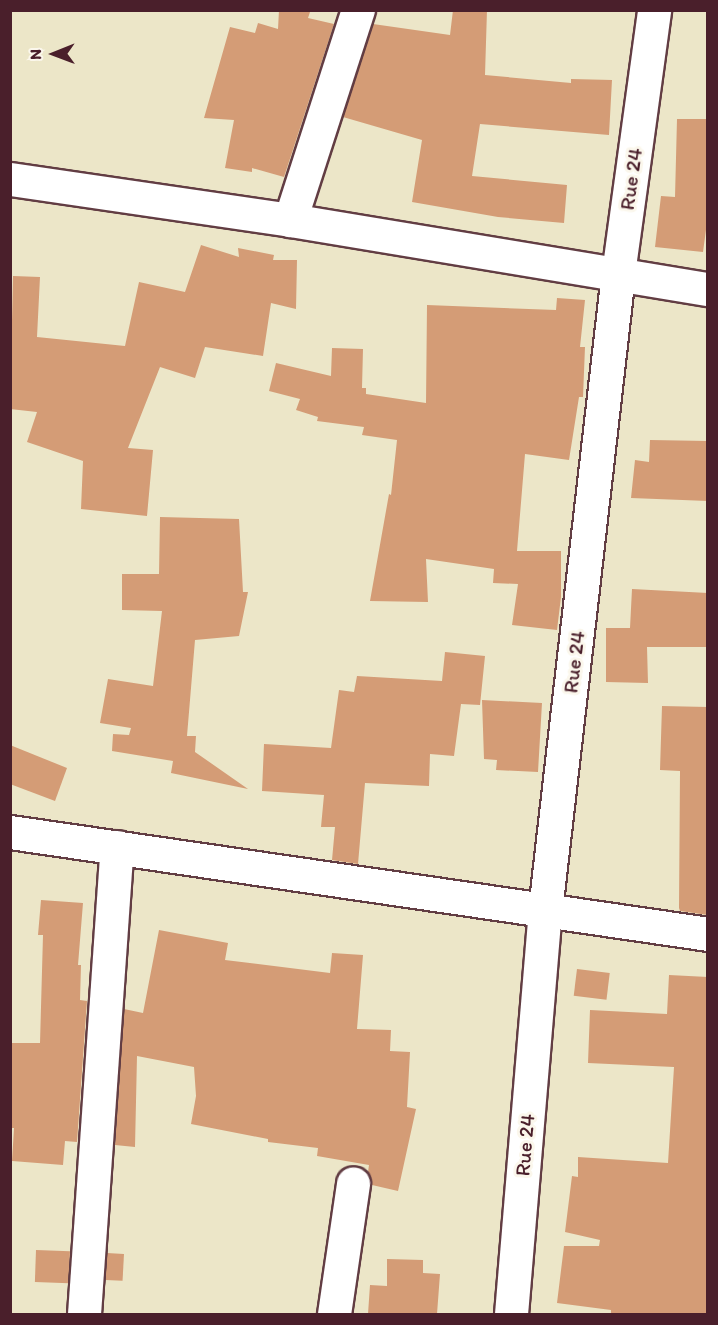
<!DOCTYPE html>
<style>
body{margin:0}
#map{position:relative;width:718px;height:1325px;overflow:hidden;background:#ece6c8;font-family:Itim,sans-serif}
div>[style]{position:absolute}
.building>*{inset:0;background:#d49c76;transform-origin:0 0}
.roads{filter:drop-shadow(2px 0 #623d43) drop-shadow(-2px 0 #623d43) drop-shadow(0 2px #623d43) drop-shadow(0 -2px #623d43)}
.street>*{height:33px;margin:-16.5px;padding:0 16.5px;transform-origin:16.5px;border-radius:16.5px;background:#fff}
span{translate:-50% -50%;white-space:nowrap;text-align:center;line-height:1.15;-webkit-text-stroke:6px #fbf7ec;paint-order:stroke}
.street-label{font-size:21px;color:#4a1f2b}
.frame{position:absolute;inset:0;border:12px solid #4a1f2b;pointer-events:none}
.north{position:absolute;left:24px;top:24px;width:60px;height:60px;-webkit-text-stroke:4px #fbf7ec;paint-order:stroke;rotate:269deg;font-size:16px;font-weight:700;line-height:24px;text-align:center;color:#4a1f2b}
.north::after{content:'';display:block;margin:auto;width:21px;height:27px;background:#4a1f2b;clip-path:polygon(50% 0,100% 100%,50% 72%,0 100%)}
</style>
<div id="map">
<div class="building">
<i style="clip-path:polygon(279px 10px,310px 12px,308px 18px,334px 24px,284px 177px,252px 168px,252px 172px,225px 168px,234px 120px,204px 118px,230px 27px,255px 33px,258px 23px,278px 29px)"></i>
<i style="clip-path:polygon(453px 10px,487px 10px,485px 75px,571px 83px,571px 79px,612px 80px,609px 135px,480px 124px,472px 176px,567px 185px,564px 223px,498px 217px,412px 202px,422px 140px,343px 117px,373px 24px,450px 35px)"></i>
<i style="clip-path:polygon(677px 119px,707px 119px,708px 215px,703px 252px,655px 247px,661px 196px,675px 197px)"></i>
<i style="clip-path:polygon(201px 245px,239px 257px,238px 248px,274px 255px,273px 260px,297px 260px,296px 309px,271px 303px,263px 356px,205px 347px,195px 378px,160px 367px,128px 448px,153px 450px,147px 516px,81px 509px,83px 461px,27px 442px,37px 412px,10px 409px,13px 276px,40px 277px,37px 337px,125px 346px,139px 282px,185px 292px)"></i>
<i style="clip-path:polygon(557px 298px,585px 300px,580px 347px,585px 347px,583px 397px,579px 397px,569px 460px,525px 454px,517px 551px,561px 551px,561px 597px,557px 630px,512px 625px,518px 584px,493px 583px,494px 569px,426px 559px,428px 602px,370px 601px,389px 494px,391px 495px,397px 440px,362px 435px,364px 427px,317px 421px,318px 417px,296px 410px,300px 399px,269px 391px,276px 363px,331px 376px,332px 348px,363px 349px,362px 388px,366px 388px,366px 394px,426px 403px,427px 305px,556px 310px)"></i>
<i style="clip-path:polygon(650px 440px,708px 441px,708px 501px,631px 498px,635px 460px,649px 462px)"></i>
<i style="clip-path:polygon(160px 517px,239px 519px,243px 592px,248px 592px,239px 636px,195px 640px,187px 736px,196px 736px,195px 752px,248px 789px,171px 773px,173px 761px,112px 751px,113px 734px,129px 735px,131px 728px,100px 723px,108px 679px,153px 686px,162px 611px,122px 610px,122px 574px,159px 574px)"></i>
<i style="clip-path:polygon(632px 589px,708px 593px,708px 647px,647px 647px,648px 683px,606px 682px,606px 628px,630px 628px)"></i>
<i style="clip-path:polygon(445px 652px,485px 656px,480px 705px,461px 704px,454px 756px,430px 754px,429px 786px,365px 783px,358px 864px,332px 860px,335px 827px,321px 827px,324px 795px,262px 791px,264px 744px,331px 748px,339px 690px,354px 692px,357px 676px,442px 681px)"></i>
<i style="clip-path:polygon(482px 700px,542px 703px,538px 772px,496px 770px,497px 760px,484px 759px)"></i>
<i style="clip-path:polygon(662px 706px,708px 707px,708px 915px,680px 911px,679px 908px,680px 771px,660px 770px)"></i>
<i style="clip-path:polygon(10px 745px,67px 768px,55px 801px,10px 784px)"></i>
<i style="clip-path:polygon(41px 900px,83px 903px,78px 965px,81px 965px,80px 1000px,87px 1001px,77px 1142px,65px 1141px,63px 1165px,12px 1161px,14px 1128px,10px 1128px,10px 1043px,40px 1043px,43px 935px,38px 935px)"></i>
<i style="clip-path:polygon(159px 930px,228px 943px,225px 960px,330px 973px,332px 953px,363px 955px,357px 1029px,391px 1030px,390px 1051px,410px 1052px,407px 1107px,416px 1109px,398px 1191px,372px 1185px,368px 1172px,369px 1165px,317px 1156px,318px 1148px,268px 1142px,268px 1139px,191px 1124px,196px 1096px,194px 1067px,137px 1056px,135px 1147px,115px 1145px,124px 1009px,143px 1013px)"></i>
<i style="left:577px;top:969px;width:33px;height:27px;rotate:7deg"></i>
<i style="clip-path:polygon(669px 975px,708px 977px,708px 1314px,611px 1314px,611px 1310px,557px 1303px,564px 1246px,599px 1246px,600px 1240px,565px 1232px,572px 1176px,578px 1177px,578px 1157px,668px 1163px,674px 1067px,588px 1063px,590px 1010px,667px 1014px)"></i>
<i style="left:36px;top:1250px;width:34px;height:32px;rotate:2deg"></i>
<i style="left:107px;top:1253px;width:17px;height:27px;rotate:3deg"></i>
<i style="clip-path:polygon(387px 1259px,423px 1260px,423px 1273px,440px 1274px,437px 1314px,368px 1314px,370px 1285px,387px 1286px)"></i>
</div>
<div class="roads">
<div class="street">
<i style="left:10px;top:179px;width:283px;rotate:8.3deg"></i>
<i style="left:290px;top:220px;width:424px;rotate:9.4deg"></i>
<i style="left:290px;top:220px;width:221px;rotate:-72.1deg"></i>
<i style="left:10px;top:832px;width:705px;rotate:8.31deg"></i>
<i style="left:84px;top:1314px;width:468px;rotate:-86deg"></i>
<i style="left:334px;top:1314px;width:132px;rotate:-81.7deg"></i>
<i style="left:511px;top:1314px;width:405px;rotate:-85.2deg"></i>
<i style="left:545px;top:910px;width:640px;rotate:-83.45deg"></i>
<i style="left:618px;top:274px;width:266px;rotate:-82.2deg"></i>
</div>
</div>
<div class="street-label">
<span style="left:631px;top:179px;rotate:-82deg">Rue 24</span>
<span style="left:574px;top:662px;rotate:-83deg">Rue 24</span>
<span style="left:525px;top:1145px;rotate:-85deg">Rue 24</span>
</div>
<div class="frame"></div>
<div class="north">N</div>
</div>
